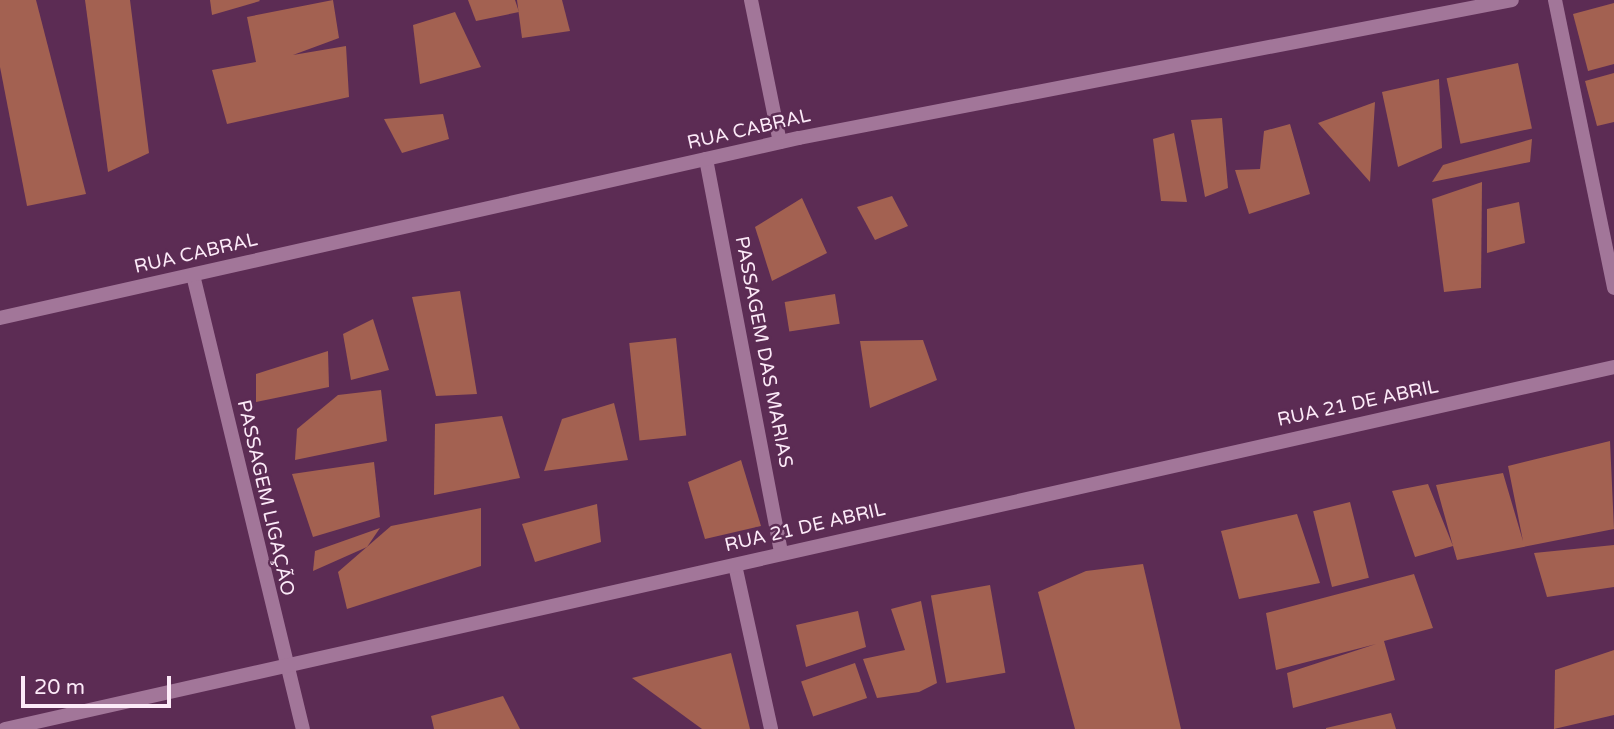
<!DOCTYPE html>
<meta charset="utf-8">
<style>
body{margin:0}
#map{position:relative;width:1614px;height:729px;overflow:hidden;background:#5c2c54;font-family:"Varela Round",sans-serif}
div>[style]{position:absolute}
.building>*{inset:0;background:#a36151;transform-origin:0 0}
.street>*{height:14px;margin:-7px;padding:0 7px;transform-origin:7px;border-radius:7px;background:#a27699}
span{translate:-50% -50%;white-space:nowrap;text-align:center;line-height:1.15;-webkit-text-stroke:5px #5c2c54;paint-order:stroke}
.street-label{font-size:19px;color:#fceaf8}
.scale{position:absolute;left:21px;top:676px;width:150px;height:32px;box-sizing:border-box;border:4px solid #fceaf8;border-top:0;padding-left:9px;font-size:21px;line-height:24px;white-space:nowrap;color:#fceaf8;-webkit-text-stroke:5px #5c2c54;paint-order:stroke}
</style>
<div id="map">
<div class="building">
<i style="clip-path:polygon(0 0,36px 0,86px 194px,27px 206px,0 67px)"></i>
<i style="clip-path:polygon(85px 0,130px 0,149px 153px,108px 172px)"></i>
<i style="clip-path:polygon(210px 0,259px 0,260px 1px,212px 15px)"></i>
<i style="clip-path:polygon(333px 0,339px 38px,293px 55px,346px 46px,349px 97px,227px 124px,212px 70px,256px 62px,247px 17px)"></i>
<i style="clip-path:polygon(468px 0,515px 0,519px 12px,476px 21px)"></i>
<i style="clip-path:polygon(517px 0,562px 0,570px 31px,522px 38px)"></i>
<i style="clip-path:polygon(1614px 3px,1614px 64px,1588px 71px,1573px 14px)"></i>
<i style="clip-path:polygon(455px 12px,481px 67px,420px 84px,413px 25px)"></i>
<i style="left:1518px;top:63px;width:67px;height:73px;rotate:78deg"></i>
<i style="clip-path:polygon(1614px 73px,1614px 122px,1597px 126px,1585px 81px)"></i>
<i style="clip-path:polygon(1439px 79px,1442px 148px,1398px 167px,1382px 92px)"></i>
<i style="clip-path:polygon(1375px 102px,1370px 182px,1318px 123px)"></i>
<i style="clip-path:polygon(443px 114px,449px 139px,402px 153px,384px 119px)"></i>
<i style="clip-path:polygon(1222px 118px,1228px 188px,1205px 197px,1191px 120px)"></i>
<i style="clip-path:polygon(1290px 124px,1310px 194px,1249px 214px,1235px 170px,1260px 169px,1264px 131px)"></i>
<i style="clip-path:polygon(1174px 133px,1187px 202px,1161px 201px,1153px 139px)"></i>
<i style="clip-path:polygon(1532px 139px,1530px 162px,1432px 182px,1443px 165px)"></i>
<i style="clip-path:polygon(1482px 182px,1481px 288px,1444px 292px,1432px 199px)"></i>
<i style="clip-path:polygon(892px 196px,908px 226px,875px 240px,857px 207px)"></i>
<i style="clip-path:polygon(802px 198px,827px 253px,772px 281px,755px 227px)"></i>
<i style="clip-path:polygon(1519px 202px,1525px 243px,1487px 253px,1487px 209px)"></i>
<i style="clip-path:polygon(460px 291px,477px 394px,436px 396px,412px 297px)"></i>
<i style="left:835px;top:294px;width:30px;height:51px;rotate:81deg"></i>
<i style="clip-path:polygon(373px 319px,389px 370px,351px 380px,343px 334px)"></i>
<i style="left:676px;top:338px;width:98px;height:47px;rotate:84deg"></i>
<i style="clip-path:polygon(923px 340px,937px 380px,870px 408px,860px 341px)"></i>
<i style="clip-path:polygon(328px 351px,329px 387px,256px 402px,256px 374px)"></i>
<i style="clip-path:polygon(381px 390px,387px 441px,295px 460px,297px 429px,338px 395px)"></i>
<i style="clip-path:polygon(614px 403px,628px 460px,544px 471px,562px 419px)"></i>
<i style="clip-path:polygon(502px 416px,520px 478px,434px 495px,435px 424px)"></i>
<i style="clip-path:polygon(1610px 441px,1614px 529px,1457px 560px,1453px 546px,1415px 557px,1392px 491px,1428px 484px,1453px 546px,1436px 485px,1503px 473px,1523px 541px,1508px 466px)"></i>
<i style="clip-path:polygon(741px 460px,761px 526px,705px 539px,688px 482px)"></i>
<i style="clip-path:polygon(374px 462px,380px 517px,313px 537px,292px 474px)"></i>
<i style="left:1350px;top:502px;width:78px;height:38px;rotate:76deg"></i>
<i style="clip-path:polygon(597px 504px,601px 542px,535px 562px,522px 524px)"></i>
<i style="clip-path:polygon(481px 508px,481px 566px,347px 609px,338px 572px,391px 526px)"></i>
<i style="clip-path:polygon(1297px 514px,1320px 583px,1239px 599px,1221px 531px)"></i>
<i style="clip-path:polygon(380px 528px,367px 547px,313px 571px,315px 551px)"></i>
<i style="clip-path:polygon(1614px 545px,1614px 587px,1547px 597px,1534px 553px)"></i>
<i style="clip-path:polygon(1143px 564px,1181px 729px,1075px 729px,1038px 592px,1086px 571px)"></i>
<i style="clip-path:polygon(1414px 574px,1433px 628px,1384px 641px,1395px 680px,1293px 708px,1287px 673px,1376px 644px,1276px 670px,1266px 613px)"></i>
<i style="left:990px;top:585px;width:89px;height:60px;rotate:80deg"></i>
<i style="clip-path:polygon(921px 601px,937px 683px,919px 692px,877px 698px,863px 659px,905px 650px,891px 609px)"></i>
<i style="clip-path:polygon(858px 611px,866px 647px,806px 667px,796px 625px)"></i>
<i style="clip-path:polygon(1614px 650px,1614px 715px,1554px 729px,1555px 670px)"></i>
<i style="clip-path:polygon(731px 653px,750px 729px,702px 729px,632px 678px)"></i>
<i style="left:855px;top:663px;width:37px;height:57px;rotate:71deg"></i>
<i style="clip-path:polygon(503px 696px,520px 729px,434px 729px,431px 716px)"></i>
<i style="clip-path:polygon(1391px 713px,1396px 729px,1326px 729px,1326px 728px)"></i>
</div>
<div class="street">
<i style="left:751px;top:0;width:145px;rotate:78.5deg"></i>
<i style="left:1555px;top:0;width:294px;rotate:78.4deg"></i>
<i style="left:706px;top:159px;width:400px;rotate:79.2deg"></i>
<i style="left:193px;top:275px;width:467px;rotate:76.4deg"></i>
<i style="left:0;top:318px;width:819px;rotate:-12.7deg"></i>
<i style="left:799px;top:138px;width:726px;rotate:-10.95deg"></i>
<i style="left:735px;top:565px;width:168px;rotate:77.6deg"></i>
<i style="left:5px;top:729px;width:1649px;rotate:-12.68deg"></i>
</div>
<div class="street-label">
<span style="left:749px;top:130px;rotate:-13deg">RUA CABRAL</span>
<span style="left:196px;top:254px;rotate:-13deg">RUA CABRAL</span>
<span style="left:763px;top:352px;rotate:79deg">PASSAGEM DAS MARIAS</span>
<span style="left:1358px;top:404px;rotate:-12deg">RUA 21 DE ABRIL</span>
<span style="left:265px;top:498px;rotate:77deg">PASSAGEM LIGAÇÃO</span>
<span style="left:805px;top:528px;rotate:-13deg">RUA 21 DE ABRIL</span>
</div>
<div class="scale">20 m</div>
</div>
